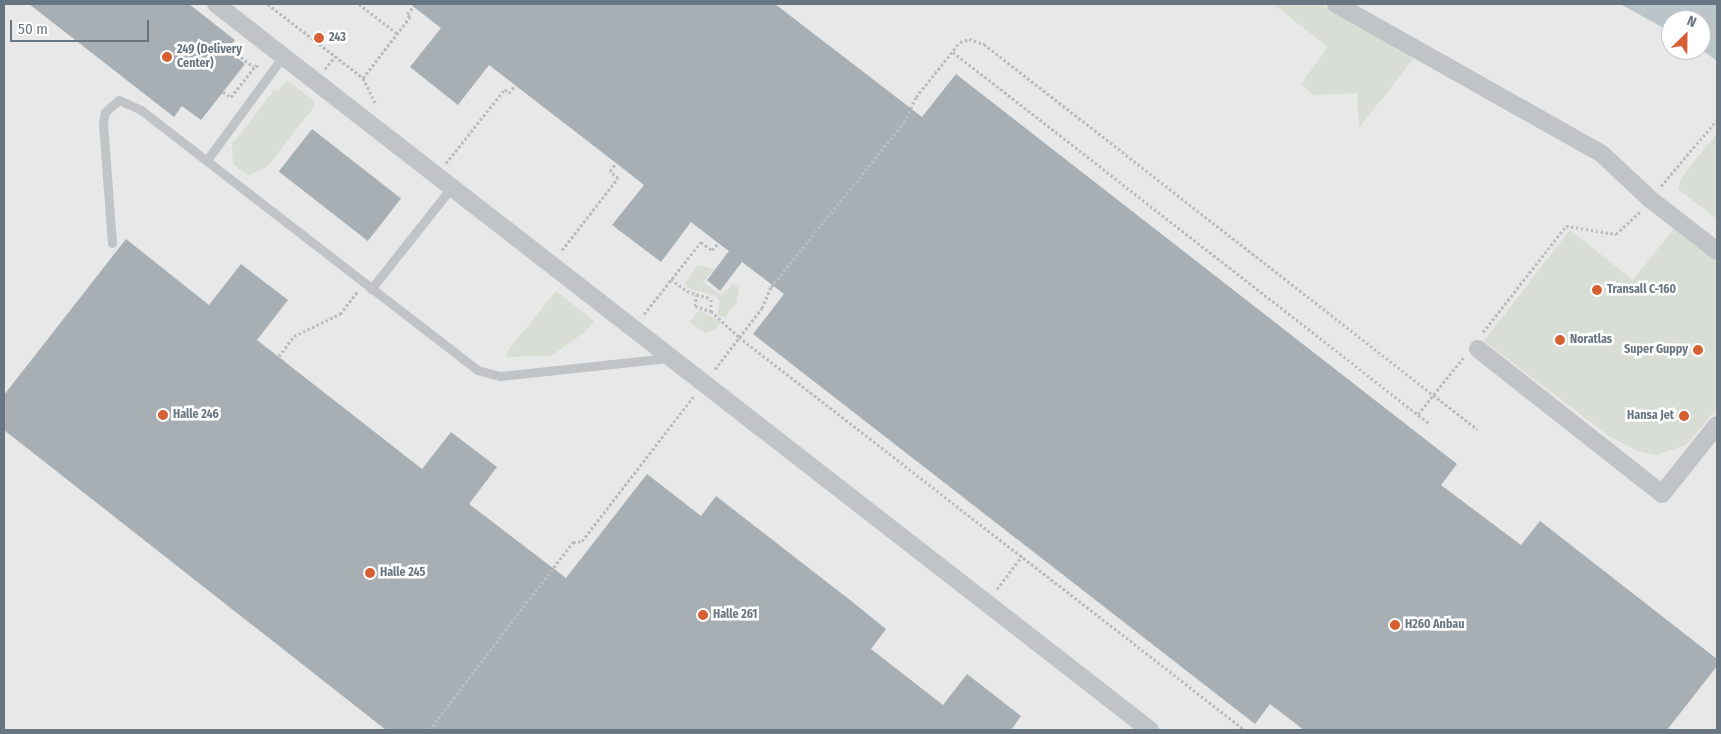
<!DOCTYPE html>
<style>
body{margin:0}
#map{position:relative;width:1721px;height:734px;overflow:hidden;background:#f6f7f4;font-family:"Fira Sans Condensed",sans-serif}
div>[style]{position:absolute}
.built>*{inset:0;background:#e7e8e7}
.green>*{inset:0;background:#d8ddd5}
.water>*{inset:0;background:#bac4c9}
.building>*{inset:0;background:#a8afb4;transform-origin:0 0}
.path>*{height:3px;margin-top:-1.5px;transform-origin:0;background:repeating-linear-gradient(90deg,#babdbf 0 2.5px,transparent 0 5px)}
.service>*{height:9px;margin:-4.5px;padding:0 4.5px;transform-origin:4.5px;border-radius:4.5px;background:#c0c4c7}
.minor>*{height:18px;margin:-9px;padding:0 9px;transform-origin:9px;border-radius:9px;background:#c0c4c7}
.dots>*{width:14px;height:14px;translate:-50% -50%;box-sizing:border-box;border:2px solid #fff;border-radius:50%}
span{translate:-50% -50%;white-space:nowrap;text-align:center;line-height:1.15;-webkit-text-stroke:5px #fff;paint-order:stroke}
.poi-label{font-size:12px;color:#687682;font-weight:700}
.left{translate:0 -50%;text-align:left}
.right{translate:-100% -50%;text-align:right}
.frame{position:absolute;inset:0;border:5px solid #687682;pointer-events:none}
.north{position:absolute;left:1661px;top:10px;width:50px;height:50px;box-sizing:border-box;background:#fff;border:1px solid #c3c8cd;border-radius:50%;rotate:23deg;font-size:14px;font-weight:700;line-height:20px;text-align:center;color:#687682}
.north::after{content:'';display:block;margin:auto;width:18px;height:22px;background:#d66034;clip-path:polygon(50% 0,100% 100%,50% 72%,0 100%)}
.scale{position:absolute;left:10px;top:20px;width:139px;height:22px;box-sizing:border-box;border:2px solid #687682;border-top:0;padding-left:6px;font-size:15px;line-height:18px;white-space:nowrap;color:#687682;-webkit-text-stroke:4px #fff;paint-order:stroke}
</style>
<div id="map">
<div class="built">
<i style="clip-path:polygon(4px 4px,1620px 4px,1671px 32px,1671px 50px,1701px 49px,1717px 61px,1717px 730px,4px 730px)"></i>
</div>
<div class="green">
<i style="clip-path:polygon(1273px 4px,1321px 4px,1415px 57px,1359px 128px,1357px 93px,1314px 95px,1301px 84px,1328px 47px)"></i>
<i style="clip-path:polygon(287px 81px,314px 100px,314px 107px,267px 167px,248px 175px,233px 164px,232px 144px,275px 89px,278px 91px)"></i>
<i style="clip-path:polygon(1717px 133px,1717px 219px,1678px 189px,1681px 178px)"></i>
<i style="clip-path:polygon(1675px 227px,1717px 261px,1717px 409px,1686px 445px,1656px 455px,1637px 451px,1609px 436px,1484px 341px,1570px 230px,1633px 280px)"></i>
<i style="clip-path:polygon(698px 265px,714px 269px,703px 282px,722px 296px,733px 283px,739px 288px,736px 304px,724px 318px,717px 313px,720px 302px,716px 296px,687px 288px,685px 282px)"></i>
<i style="clip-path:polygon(556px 291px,594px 321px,586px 331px,551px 356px,507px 357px,507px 352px)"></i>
<i style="clip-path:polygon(700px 310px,721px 322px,716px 329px,705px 333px,689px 322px)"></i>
</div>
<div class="water">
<i style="clip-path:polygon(1620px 4px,1717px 4px,1717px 61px,1701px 49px,1701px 20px,1671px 20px,1671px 32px)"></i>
</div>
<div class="building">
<i style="clip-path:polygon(29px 4px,189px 4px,235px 40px,227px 50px,245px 64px,201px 120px,182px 106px,174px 117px)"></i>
<i style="clip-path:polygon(410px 4px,775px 4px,922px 117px,956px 74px,1457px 464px,1441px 485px,1521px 545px,1540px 521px,1717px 659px,1717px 666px,1667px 730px,1304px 730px,1270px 704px,1255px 724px,753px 334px,784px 294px,742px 262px,720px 291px,707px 280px,729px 251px,718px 243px,691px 222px,661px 262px,612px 225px,644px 185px,616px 163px,489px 65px,458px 105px,410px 67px,441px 28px)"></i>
<i style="left:312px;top:129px;width:113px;height:54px;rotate:38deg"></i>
<i style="clip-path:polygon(126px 239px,209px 305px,241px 264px,288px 300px,257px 340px,422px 469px,451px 432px,497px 467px,469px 504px,566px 578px,647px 474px,701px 516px,716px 496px,850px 600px,886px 629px,871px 649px,943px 705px,967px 674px,1021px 716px,1011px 730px,386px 730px,4px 430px,4px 395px)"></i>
</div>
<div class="path">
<i style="left:268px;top:4px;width:120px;rotate:37.9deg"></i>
<i style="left:363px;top:78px;width:30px;rotate:64deg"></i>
<i style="left:359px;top:4px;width:49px;rotate:37.6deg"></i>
<i style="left:229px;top:48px;width:31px;rotate:37deg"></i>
<i style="left:953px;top:52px;width:605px;rotate:37.95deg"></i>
<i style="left:325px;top:69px;width:16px;rotate:-52deg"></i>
<i style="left:363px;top:78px;width:77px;rotate:-52.4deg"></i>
<i style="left:410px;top:17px;width:4px;rotate:-135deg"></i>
<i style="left:407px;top:14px;width:11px;rotate:-49deg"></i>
<i style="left:223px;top:92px;width:9px;rotate:32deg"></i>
<i style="left:231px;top:97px;width:41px;rotate:-52deg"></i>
<i style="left:256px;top:65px;width:3px;rotate:45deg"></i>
<i style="left:446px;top:163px;width:95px;rotate:-51.4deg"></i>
<i style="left:505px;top:89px;width:6px;rotate:45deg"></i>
<i style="left:509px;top:93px;width:10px;rotate:-53deg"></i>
<i style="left:1661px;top:186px;width:87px;rotate:-49.7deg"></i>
<i style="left:562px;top:250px;width:91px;rotate:-52.1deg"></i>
<i style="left:618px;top:178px;width:11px;rotate:-139deg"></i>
<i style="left:610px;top:171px;width:10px;rotate:-53deg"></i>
<i style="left:671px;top:279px;width:20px;rotate:37deg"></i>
<i style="left:687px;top:291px;width:25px;rotate:18deg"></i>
<i style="left:711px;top:299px;width:12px;rotate:90deg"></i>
<i style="left:711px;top:311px;width:38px;rotate:43deg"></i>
<i style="left:739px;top:337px;width:641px;rotate:37.84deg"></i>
<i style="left:697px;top:294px;width:12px;rotate:99deg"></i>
<i style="left:695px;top:306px;width:17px;rotate:17deg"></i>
<i style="left:644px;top:314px;width:92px;rotate:-51.6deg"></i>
<i style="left:701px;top:242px;width:14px;rotate:36deg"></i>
<i style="left:712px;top:250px;width:9px;rotate:-49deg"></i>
<i style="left:1483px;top:332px;width:135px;rotate:-51.9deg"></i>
<i style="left:1566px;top:226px;width:51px;rotate:9.1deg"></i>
<i style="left:1616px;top:234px;width:33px;rotate:-43deg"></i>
<i style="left:279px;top:356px;width:25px;rotate:-53deg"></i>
<i style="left:294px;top:336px;width:51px;rotate:-25.6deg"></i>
<i style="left:340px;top:314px;width:28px;rotate:-52deg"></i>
<i style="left:715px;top:369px;width:77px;rotate:-52.4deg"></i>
<i style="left:762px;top:308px;width:23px;rotate:-67deg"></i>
<i style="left:771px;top:287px;width:212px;rotate:-51.1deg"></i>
<i style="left:904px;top:122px;width:28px;rotate:-64deg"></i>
<i style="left:916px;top:97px;width:70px;rotate:-51.3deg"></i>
<i style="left:960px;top:42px;width:9px;rotate:-18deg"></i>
<i style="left:969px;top:39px;width:16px;rotate:18deg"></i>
<i style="left:984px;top:44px;width:626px;rotate:37.99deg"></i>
<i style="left:1418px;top:414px;width:73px;rotate:-51.1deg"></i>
<i style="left:997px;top:589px;width:41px;rotate:-52.9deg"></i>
<i style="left:429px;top:730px;width:237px;rotate:-52.5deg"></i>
<i style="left:573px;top:542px;width:9px;rotate:-6deg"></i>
<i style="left:582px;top:541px;width:183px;rotate:-52.3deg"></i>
</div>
<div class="service">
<i style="left:207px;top:160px;width:129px;rotate:-53.8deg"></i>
<i style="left:112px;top:243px;width:120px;rotate:-94.3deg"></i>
<i style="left:103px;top:123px;width:11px;rotate:-80deg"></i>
<i style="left:105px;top:112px;width:18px;rotate:-41deg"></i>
<i style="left:119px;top:100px;width:24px;rotate:24deg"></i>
<i style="left:141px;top:110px;width:425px;rotate:37.7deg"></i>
<i style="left:477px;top:370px;width:24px;rotate:15deg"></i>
<i style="left:500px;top:376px;width:169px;rotate:-6.1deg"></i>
<i style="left:371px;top:289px;width:129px;rotate:-51.6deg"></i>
</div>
<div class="minor">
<i style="left:216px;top:4px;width:1183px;rotate:37.86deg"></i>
<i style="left:1336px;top:4px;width:305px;rotate:29.4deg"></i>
<i style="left:1602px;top:154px;width:66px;rotate:43.2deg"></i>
<i style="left:1650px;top:199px;width:85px;rotate:37.8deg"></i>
<i style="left:1478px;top:349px;width:234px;rotate:38.2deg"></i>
<i style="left:1662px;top:494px;width:88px;rotate:-51.4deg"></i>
</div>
<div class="dots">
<i style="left:319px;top:38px;background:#d66034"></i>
<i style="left:167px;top:57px;background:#d66034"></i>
<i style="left:1597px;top:290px;background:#d66034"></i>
<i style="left:1560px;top:340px;background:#d66034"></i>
<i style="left:1698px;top:350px;background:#d66034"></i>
<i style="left:163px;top:415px;background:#d66034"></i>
<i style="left:1684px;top:416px;background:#d66034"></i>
<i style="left:370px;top:573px;background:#d66034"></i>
<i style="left:703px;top:615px;background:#d66034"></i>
<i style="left:1395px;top:625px;background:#d66034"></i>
</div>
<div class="poi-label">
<span class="left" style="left:329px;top:38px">243</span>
<span class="left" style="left:177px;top:57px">249 (Delivery<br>Center)</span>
<span class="left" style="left:1607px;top:290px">Transall C-160</span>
<span class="left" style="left:1570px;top:340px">Noratlas</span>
<span class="right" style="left:1688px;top:350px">Super Guppy</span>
<span class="left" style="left:173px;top:415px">Halle 246</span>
<span class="right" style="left:1674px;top:416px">Hansa Jet</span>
<span class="left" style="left:380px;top:573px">Halle 245</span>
<span class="left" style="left:713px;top:615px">Halle 261</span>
<span class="left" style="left:1405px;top:625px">H260 Anbau</span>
</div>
<div class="frame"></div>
<div class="north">N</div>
<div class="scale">50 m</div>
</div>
